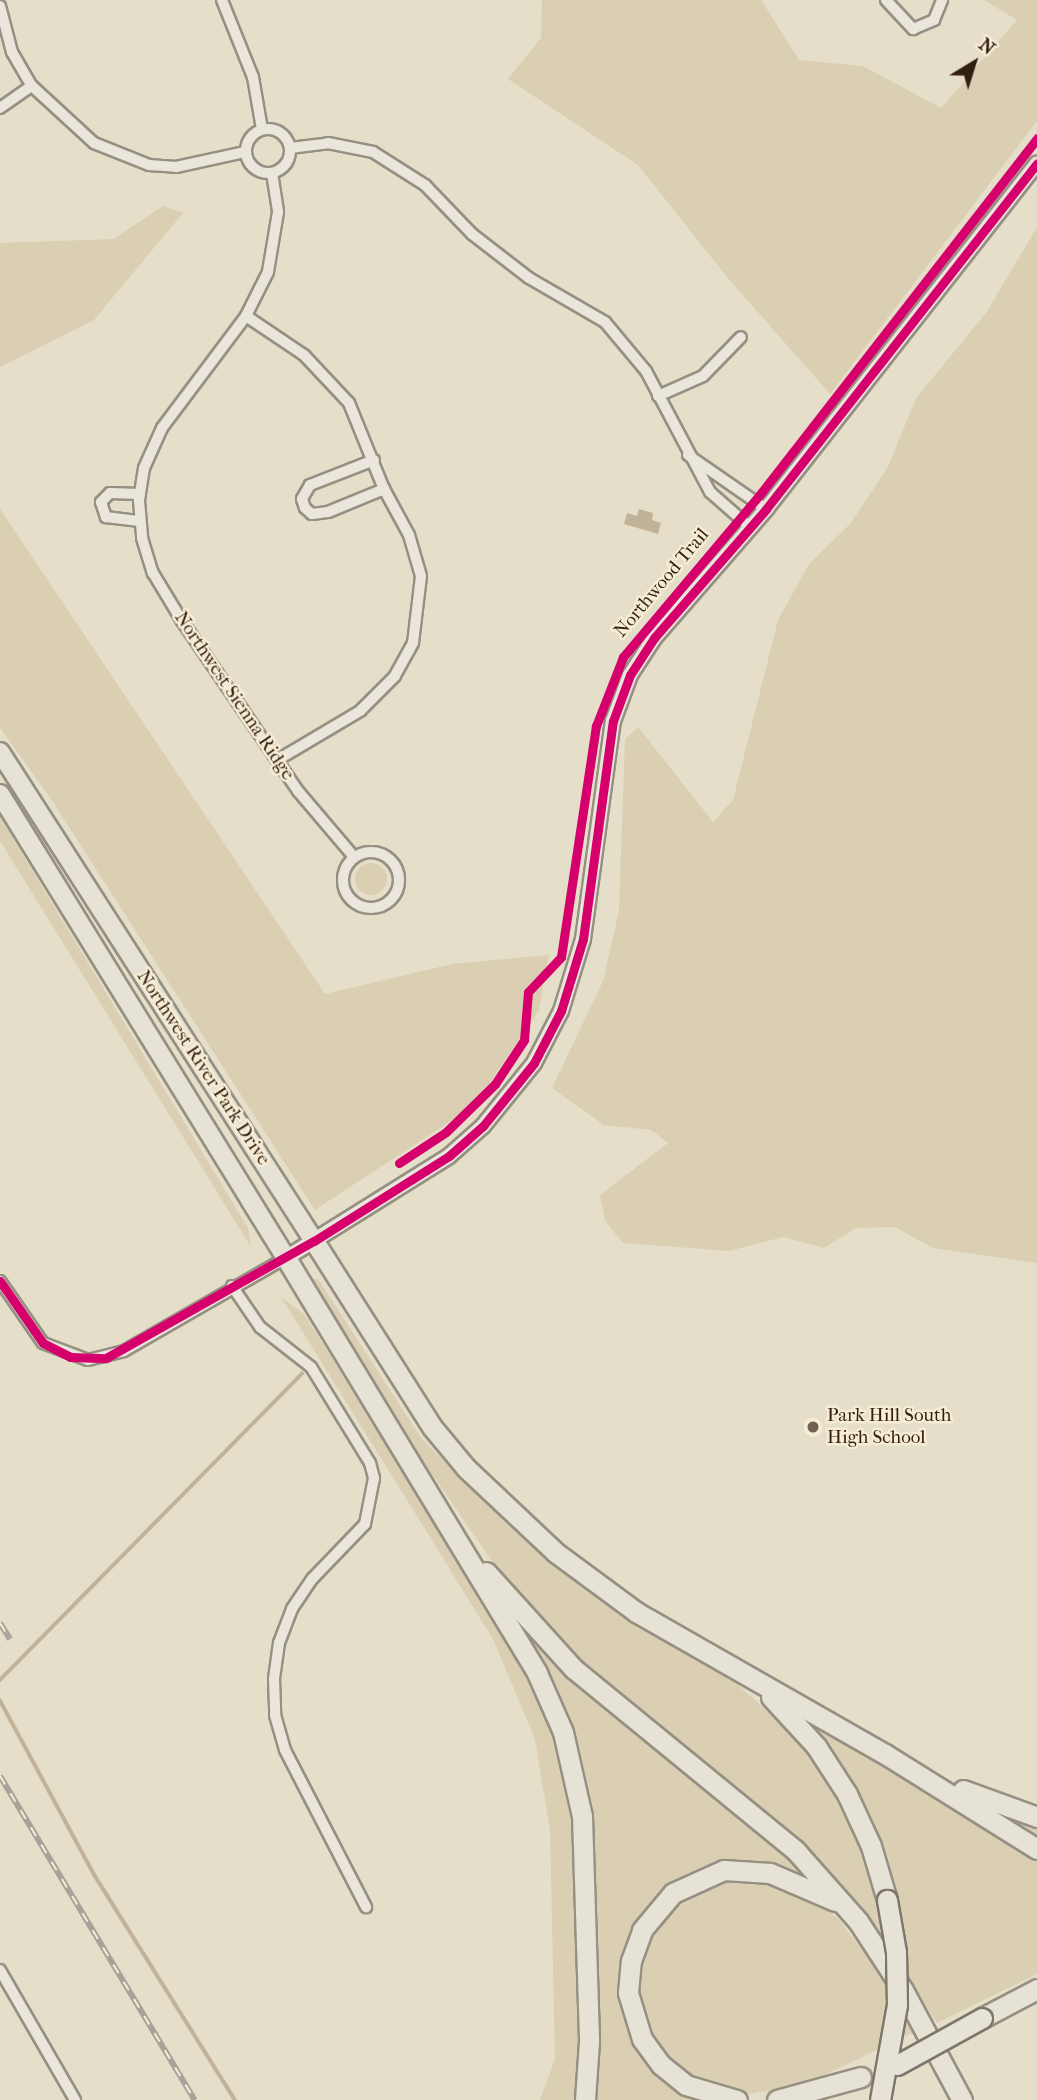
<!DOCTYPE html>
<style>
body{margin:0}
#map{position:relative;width:1037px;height:2100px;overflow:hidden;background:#e5dec9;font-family:"IM FELL French Canon",serif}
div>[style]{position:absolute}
.green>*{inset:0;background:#dacfb2}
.round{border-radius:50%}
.water>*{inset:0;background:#c0b398}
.stream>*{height:3.5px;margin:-1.75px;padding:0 1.75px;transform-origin:1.75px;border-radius:1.75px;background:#c0b398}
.roads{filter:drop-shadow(2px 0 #969083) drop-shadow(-2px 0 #969083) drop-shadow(0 2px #969083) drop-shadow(0 -2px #969083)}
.minor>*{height:10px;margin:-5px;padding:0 5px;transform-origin:5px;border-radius:5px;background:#eae6dc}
.minor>.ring{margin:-5px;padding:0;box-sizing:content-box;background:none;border:10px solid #eae6dc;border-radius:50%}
.tertiary>*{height:14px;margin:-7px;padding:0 7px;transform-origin:7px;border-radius:7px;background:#eae6dc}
.primary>*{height:18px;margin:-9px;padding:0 9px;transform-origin:9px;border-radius:9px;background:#e7e2d6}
.motorway>*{height:19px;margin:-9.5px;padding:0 9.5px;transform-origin:9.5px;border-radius:9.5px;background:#e7e2d6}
.rail>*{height:6px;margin-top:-3px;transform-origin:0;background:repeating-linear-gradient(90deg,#f6edd4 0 10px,#a8a299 0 20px);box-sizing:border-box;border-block:2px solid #a8a299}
.bridges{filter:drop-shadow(2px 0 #7d766a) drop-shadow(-2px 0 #7d766a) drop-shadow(0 2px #7d766a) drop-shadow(0 -2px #7d766a)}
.motorway-bridge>*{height:19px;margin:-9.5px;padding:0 9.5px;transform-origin:9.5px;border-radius:9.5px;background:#e7e2d6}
.cycleway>*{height:9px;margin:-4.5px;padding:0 4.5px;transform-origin:4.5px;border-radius:4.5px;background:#d6006c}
.dots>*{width:19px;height:19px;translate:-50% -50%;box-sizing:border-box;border:4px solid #f6edd4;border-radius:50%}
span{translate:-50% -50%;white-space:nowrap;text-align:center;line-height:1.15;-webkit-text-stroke:5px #f6edd4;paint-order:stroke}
.street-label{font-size:19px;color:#331e12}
.poi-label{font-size:19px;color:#331e12}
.left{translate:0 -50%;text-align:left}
.north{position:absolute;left:939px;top:28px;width:70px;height:70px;-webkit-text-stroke:5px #f6edd4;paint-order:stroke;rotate:38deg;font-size:19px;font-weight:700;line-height:28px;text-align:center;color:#331e12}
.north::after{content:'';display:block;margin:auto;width:24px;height:32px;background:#331e12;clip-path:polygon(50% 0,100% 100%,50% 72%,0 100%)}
</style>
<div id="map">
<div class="green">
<i style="clip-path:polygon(542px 0,761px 0,799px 60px,863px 66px,941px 108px,1017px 20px,984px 0,1037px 0,1037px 121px,830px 394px,727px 277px,638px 165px,508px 79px,541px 38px)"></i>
<i style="clip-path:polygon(163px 206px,183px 213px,94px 320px,0 367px,0 243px,113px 239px)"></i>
<i style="clip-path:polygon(1037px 227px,1037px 1263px,933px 1248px,895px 1227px,856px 1228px,824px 1248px,783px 1237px,729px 1251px,623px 1243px,605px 1221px,600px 1195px,668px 1143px,651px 1130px,604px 1125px,552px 1088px,603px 981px,619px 911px,625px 739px,638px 727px,713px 822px,733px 800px,778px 620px,809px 564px,850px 524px,888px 467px,916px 398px,986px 313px)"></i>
<i style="clip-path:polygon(0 509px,325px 994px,452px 964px,549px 955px,539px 1010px,475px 1105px,315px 1210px,51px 799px,0 728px)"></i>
<i style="clip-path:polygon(0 817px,248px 1228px,251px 1247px,0 841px)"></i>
<i class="round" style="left:355px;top:863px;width:32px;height:32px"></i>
<i style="clip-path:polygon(313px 1279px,318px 1279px,421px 1438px,504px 1520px,603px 1600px,735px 1682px,800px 1741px,850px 1817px,878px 1886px,881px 1915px,903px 1937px,899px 1915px,795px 1708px,1037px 1855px,1037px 1974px,937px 2023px,881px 1937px,820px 1866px,764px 1811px,574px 1657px,507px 1583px,421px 1458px)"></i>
<i style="clip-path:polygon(281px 1297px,304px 1314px,498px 1623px,554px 1732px,573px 1814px,581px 2025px,575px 2100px,540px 2100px,555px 2059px,550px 1829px,535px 1739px,493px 1639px)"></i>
<i style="clip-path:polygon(516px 1621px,565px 1671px,777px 1847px,804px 1876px,761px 1861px,715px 1864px,661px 1892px,632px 1931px,620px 1975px,626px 2023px,635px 2045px,664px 2080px,700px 2100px,590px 2100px,587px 1815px)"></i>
<i style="clip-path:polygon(983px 1805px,1037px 1822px,1037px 1837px,1017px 1825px)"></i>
<i style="clip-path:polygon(767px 1877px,819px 1902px,838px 1919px,872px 1962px,916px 2031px,808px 2083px,744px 2095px,705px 2087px,658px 2054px,637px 2002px,635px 1986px,646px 1935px,673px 1902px,710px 1880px)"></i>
</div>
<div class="water">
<i style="clip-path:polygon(639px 509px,653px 513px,652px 520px,661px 523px,658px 534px,624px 524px,627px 513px,637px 516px)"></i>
</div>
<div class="stream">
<i style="left:0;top:1680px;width:430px;rotate:-45.4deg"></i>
<i style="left:0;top:1700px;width:198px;rotate:61.6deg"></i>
<i style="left:94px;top:1874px;width:266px;rotate:58deg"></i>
</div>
<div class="roads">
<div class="minor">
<i style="left:222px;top:0;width:83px;rotate:68.1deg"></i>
<i style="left:253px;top:77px;width:53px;rotate:80.2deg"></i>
<i style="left:886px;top:0;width:40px;rotate:47deg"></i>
<i style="left:913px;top:29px;width:23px;rotate:-23deg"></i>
<i style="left:934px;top:20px;width:22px;rotate:-68deg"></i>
<i style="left:0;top:6px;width:48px;rotate:75.4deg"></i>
<i style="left:12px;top:52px;width:39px;rotate:60deg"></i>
<i style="left:32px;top:86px;width:84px;rotate:42.6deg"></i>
<i style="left:94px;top:143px;width:59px;rotate:21.8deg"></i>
<i style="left:149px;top:165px;width:27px;rotate:4deg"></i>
<i style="left:176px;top:167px;width:71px;rotate:-12.3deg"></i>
<i style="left:0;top:108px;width:39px;rotate:-35deg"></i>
<i class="ring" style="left:246px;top:129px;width:34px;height:34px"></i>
<i style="left:290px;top:148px;width:38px;rotate:-7deg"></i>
<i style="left:328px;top:143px;width:46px;rotate:11.3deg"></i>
<i style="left:373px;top:152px;width:62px;rotate:32.4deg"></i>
<i style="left:425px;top:185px;width:68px;rotate:46.2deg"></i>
<i style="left:472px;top:234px;width:72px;rotate:37.7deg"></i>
<i style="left:529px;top:278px;width:88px;rotate:30.1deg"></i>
<i style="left:605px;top:322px;width:64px;rotate:50.1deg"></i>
<i style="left:646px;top:371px;width:137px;rotate:62.1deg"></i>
<i style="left:710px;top:492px;width:55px;rotate:41.3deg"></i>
<i style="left:272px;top:173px;width:39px;rotate:81deg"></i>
<i style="left:278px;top:212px;width:61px;rotate:99.5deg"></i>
<i style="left:268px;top:272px;width:49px;rotate:116.6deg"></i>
<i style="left:246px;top:316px;width:140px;rotate:126.9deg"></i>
<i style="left:162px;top:428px;width:44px;rotate:114.2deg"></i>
<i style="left:144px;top:468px;width:33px;rotate:99deg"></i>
<i style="left:139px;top:501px;width:37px;rotate:85deg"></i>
<i style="left:142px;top:538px;width:37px;rotate:73deg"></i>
<i style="left:153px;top:573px;width:56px;rotate:58.9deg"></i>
<i style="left:182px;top:621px;width:206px;rotate:55.7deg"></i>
<i style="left:298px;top:791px;width:87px;rotate:49.7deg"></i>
<i style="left:246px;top:316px;width:70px;rotate:33.9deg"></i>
<i style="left:304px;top:355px;width:66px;rotate:46.8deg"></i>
<i style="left:349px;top:403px;width:93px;rotate:67.9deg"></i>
<i style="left:384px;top:489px;width:52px;rotate:61.5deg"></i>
<i style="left:409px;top:535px;width:43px;rotate:73.7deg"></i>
<i style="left:421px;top:576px;width:67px;rotate:96.8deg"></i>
<i style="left:413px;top:643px;width:38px;rotate:119deg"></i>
<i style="left:395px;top:676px;width:49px;rotate:135deg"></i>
<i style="left:360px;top:711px;width:94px;rotate:149.3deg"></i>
<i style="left:658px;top:396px;width:49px;rotate:-24deg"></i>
<i style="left:703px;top:376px;width:54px;rotate:-45.7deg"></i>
<i style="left:688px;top:455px;width:95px;rotate:34.7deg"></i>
<i style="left:374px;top:460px;width:69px;rotate:158.7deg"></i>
<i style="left:310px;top:485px;width:16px;rotate:120deg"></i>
<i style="left:302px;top:499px;width:9px;rotate:72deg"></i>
<i style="left:305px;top:508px;width:9px;rotate:41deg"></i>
<i style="left:312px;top:514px;width:16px;rotate:-7deg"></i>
<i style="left:328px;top:512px;width:61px;rotate:-22.3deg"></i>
<i style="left:140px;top:494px;width:30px;rotate:-178deg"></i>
<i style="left:110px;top:493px;width:13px;rotate:135deg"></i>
<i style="left:101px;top:502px;width:16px;rotate:72deg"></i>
<i style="left:106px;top:517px;width:34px;rotate:7deg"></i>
<i class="ring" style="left:343px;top:852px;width:46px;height:46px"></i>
<i style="left:0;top:1281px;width:75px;rotate:55.3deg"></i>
<i style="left:43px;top:1343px;width:48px;rotate:20.7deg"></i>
<i style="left:88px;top:1360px;width:37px;rotate:-14deg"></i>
<i style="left:124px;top:1351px;width:187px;rotate:-29.9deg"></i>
<i style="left:232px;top:1286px;width:50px;rotate:55.7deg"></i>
<i style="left:260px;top:1327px;width:65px;rotate:38.1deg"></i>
<i style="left:311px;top:1367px;width:113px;rotate:58.4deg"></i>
<i style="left:370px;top:1463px;width:16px;rotate:75deg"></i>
<i style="left:374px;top:1478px;width:47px;rotate:101.1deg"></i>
<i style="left:365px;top:1524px;width:76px;rotate:133.9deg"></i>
<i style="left:312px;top:1579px;width:36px;rotate:124deg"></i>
<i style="left:292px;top:1609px;width:36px;rotate:111deg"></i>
<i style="left:279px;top:1643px;width:36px;rotate:98deg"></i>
<i style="left:274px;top:1679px;width:36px;rotate:88deg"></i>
<i style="left:275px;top:1715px;width:36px;rotate:74deg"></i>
<i style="left:285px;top:1750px;width:177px;rotate:62.7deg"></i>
<i style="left:0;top:1970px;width:150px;rotate:60deg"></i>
</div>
<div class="tertiary">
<i style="left:286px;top:1258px;width:192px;rotate:-32deg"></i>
<i style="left:449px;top:1156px;width:45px;rotate:-41.4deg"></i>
<i style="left:483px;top:1126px;width:81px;rotate:-51deg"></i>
<i style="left:534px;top:1063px;width:59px;rotate:-62.6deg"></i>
<i style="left:561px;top:1011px;width:75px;rotate:-73deg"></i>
<i style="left:583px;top:939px;width:220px;rotate:-82.2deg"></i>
<i style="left:613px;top:721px;width:49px;rotate:-69.7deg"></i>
<i style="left:630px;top:675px;width:44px;rotate:-57deg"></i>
<i style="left:654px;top:638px;width:171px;rotate:-49deg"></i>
<i style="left:766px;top:509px;width:439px;rotate:-51.9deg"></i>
</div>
<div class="primary">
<i style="left:0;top:752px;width:581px;rotate:57.29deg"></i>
<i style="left:0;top:794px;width:545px;rotate:58.35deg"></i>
</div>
<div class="motorway">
<i style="left:314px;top:1241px;width:220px;rotate:57.6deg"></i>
<i style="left:432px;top:1427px;width:53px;rotate:50.3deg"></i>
<i style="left:466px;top:1468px;width:122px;rotate:43.3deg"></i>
<i style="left:555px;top:1552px;width:101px;rotate:36.5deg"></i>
<i style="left:636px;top:1612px;width:287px;rotate:29.7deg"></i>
<i style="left:885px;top:1754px;width:179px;rotate:32deg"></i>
<i style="left:286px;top:1258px;width:485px;rotate:58.8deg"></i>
<i style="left:537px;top:1673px;width:64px;rotate:66.2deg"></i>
<i style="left:563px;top:1732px;width:86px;rotate:77.3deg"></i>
<i style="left:582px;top:1816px;width:225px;rotate:88.2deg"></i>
<i style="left:589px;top:2041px;width:59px;rotate:93.9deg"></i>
<i style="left:486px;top:1572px;width:131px;rotate:47.8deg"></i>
<i style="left:574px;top:1669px;width:287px;rotate:39.3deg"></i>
<i style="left:796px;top:1851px;width:94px;rotate:48.5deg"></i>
<i style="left:858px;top:1921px;width:82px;rotate:56.9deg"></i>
<i style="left:903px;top:1990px;width:125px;rotate:61.8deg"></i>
<i style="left:771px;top:1697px;width:67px;rotate:47.4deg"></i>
<i style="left:816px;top:1746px;width:57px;rotate:57.1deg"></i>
<i style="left:847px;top:1794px;width:57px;rotate:65.2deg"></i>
<i style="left:871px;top:1846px;width:56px;rotate:73.5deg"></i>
<i style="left:963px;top:1790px;width:79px;rotate:20deg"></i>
<i style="left:982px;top:2018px;width:62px;rotate:-27.8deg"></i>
<i style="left:737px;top:2100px;width:53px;rotate:-163.6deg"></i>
<i style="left:686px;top:2085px;width:32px;rotate:-141deg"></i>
<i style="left:661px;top:2065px;width:32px;rotate:-126deg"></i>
<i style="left:642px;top:2039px;width:48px;rotate:-106.9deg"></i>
<i style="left:628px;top:1993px;width:32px;rotate:-85deg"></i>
<i style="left:631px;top:1961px;width:33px;rotate:-70deg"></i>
<i style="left:642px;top:1930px;width:48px;rotate:-50deg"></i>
<i style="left:673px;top:1893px;width:56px;rotate:-24.3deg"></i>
<i style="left:724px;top:1870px;width:46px;rotate:3.7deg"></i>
<i style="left:770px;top:1873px;width:71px;rotate:23.3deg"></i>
<i style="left:777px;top:2100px;width:87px;rotate:-15.3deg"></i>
</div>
</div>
<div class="rail">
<i style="left:0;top:1623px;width:19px;rotate:58deg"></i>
<i style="left:0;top:1776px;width:378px;rotate:59deg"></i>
</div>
<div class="bridges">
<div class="motorway-bridge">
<i style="left:897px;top:2065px;width:97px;rotate:-28.9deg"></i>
<i style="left:880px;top:2100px;width:97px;rotate:-79.9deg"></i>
<i style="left:897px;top:2005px;width:53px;rotate:-91.1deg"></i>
<i style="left:896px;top:1952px;width:53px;rotate:-99.8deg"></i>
</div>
</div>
<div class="cycleway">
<i style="left:399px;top:1163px;width:56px;rotate:-33.4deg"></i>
<i style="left:446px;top:1132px;width:69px;rotate:-44.4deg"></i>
<i style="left:495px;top:1084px;width:53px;rotate:-56.6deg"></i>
<i style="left:524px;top:1040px;width:48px;rotate:-85.2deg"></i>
<i style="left:528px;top:992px;width:48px;rotate:-46.7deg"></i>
<i style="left:561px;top:957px;width:234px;rotate:-81.4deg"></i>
<i style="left:596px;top:726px;width:74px;rotate:-68.6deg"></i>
<i style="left:623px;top:657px;width:214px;rotate:-49.9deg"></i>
<i style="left:761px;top:493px;width:450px;rotate:-52.1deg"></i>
<i style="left:0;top:1281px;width:75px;rotate:55.3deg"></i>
<i style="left:43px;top:1343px;width:30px;rotate:27deg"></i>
<i style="left:70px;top:1357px;width:36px;rotate:2deg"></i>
<i style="left:106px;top:1358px;width:239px;rotate:-29.4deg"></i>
<i style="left:314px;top:1241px;width:160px;rotate:-32.2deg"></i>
<i style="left:449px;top:1156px;width:45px;rotate:-41.4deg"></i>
<i style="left:483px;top:1126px;width:81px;rotate:-51deg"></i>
<i style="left:534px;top:1063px;width:59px;rotate:-62.6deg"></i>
<i style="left:561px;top:1011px;width:75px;rotate:-73deg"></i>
<i style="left:583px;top:939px;width:220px;rotate:-82.2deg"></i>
<i style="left:613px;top:721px;width:49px;rotate:-69.7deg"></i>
<i style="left:630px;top:675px;width:44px;rotate:-57deg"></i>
<i style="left:654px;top:638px;width:171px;rotate:-49deg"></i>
<i style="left:766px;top:509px;width:439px;rotate:-51.9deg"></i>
</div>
<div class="dots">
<i style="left:813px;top:1427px;background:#716152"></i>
</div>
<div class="street-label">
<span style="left:662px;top:583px;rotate:-50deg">Northwood Trail</span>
<span style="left:234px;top:696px;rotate:56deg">Northwest Sienna Ridge</span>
<span style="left:203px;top:1068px;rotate:57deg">Northwest River Park Drive</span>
</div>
<div class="poi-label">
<span class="left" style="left:827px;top:1427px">Park Hill South<br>High School</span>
</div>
<div class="north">N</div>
</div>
